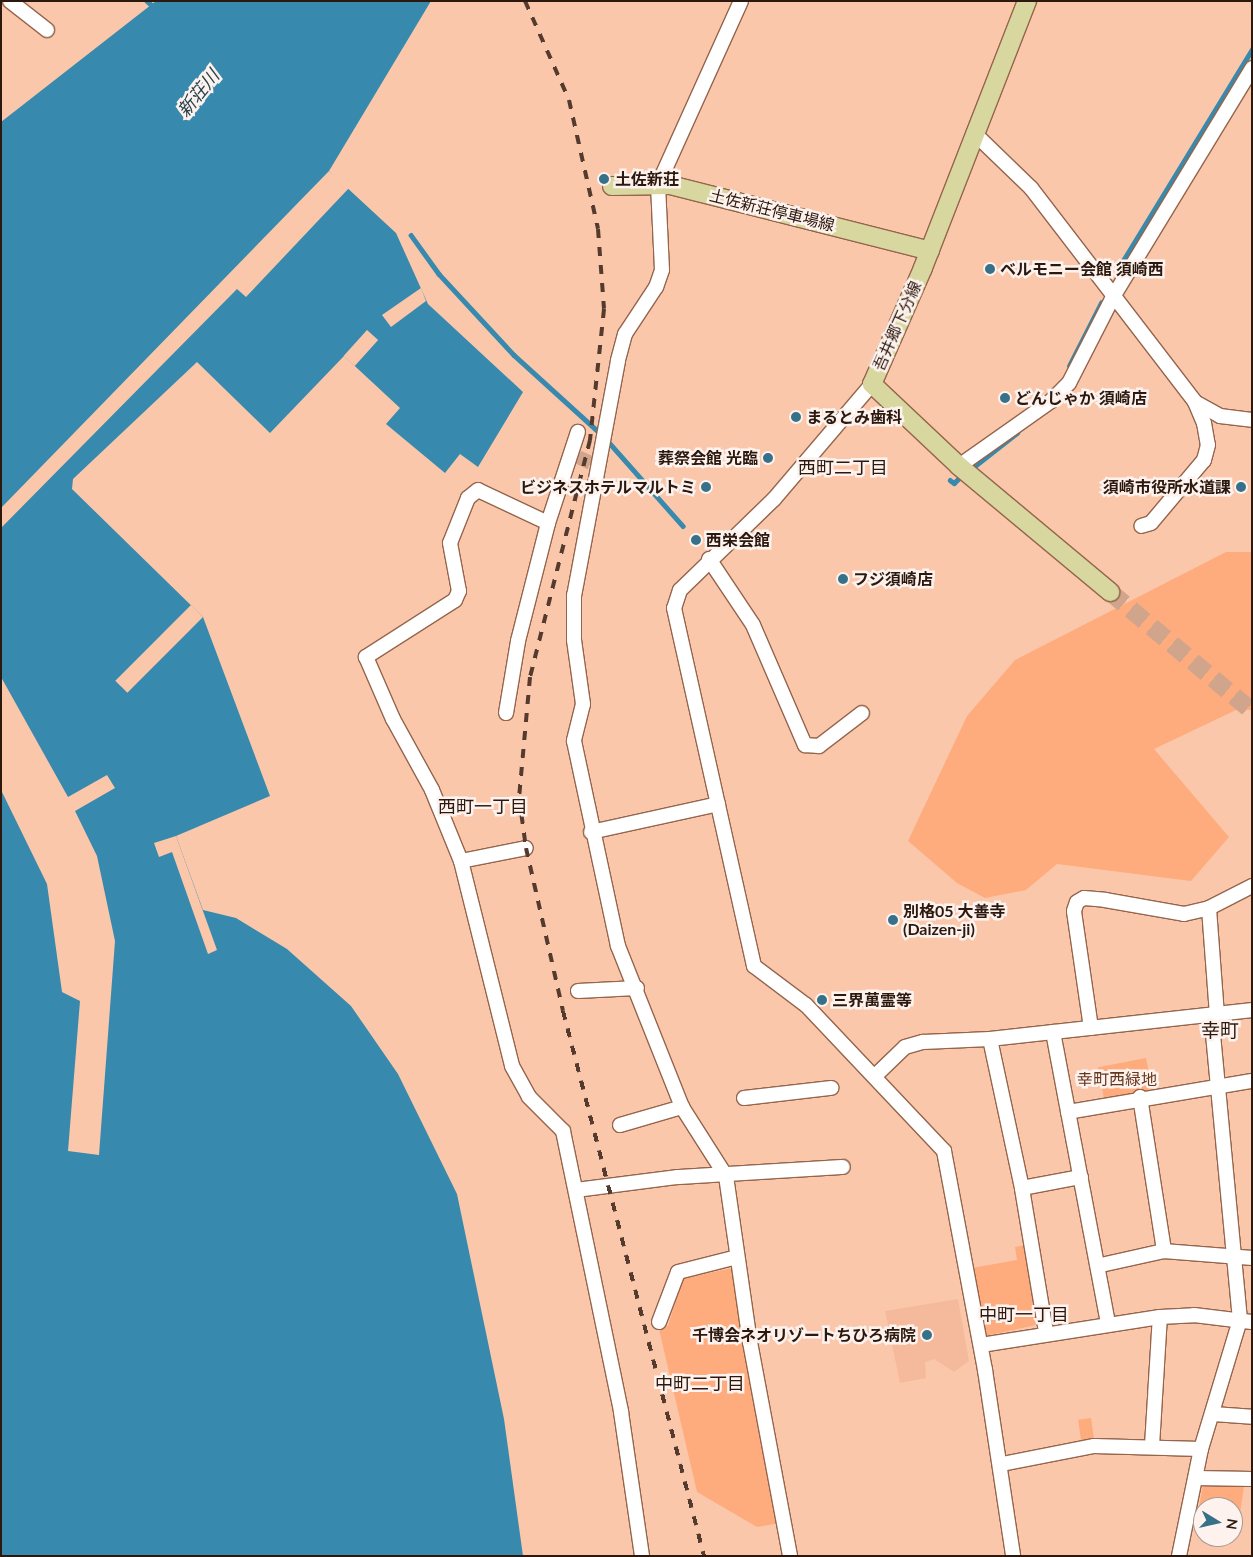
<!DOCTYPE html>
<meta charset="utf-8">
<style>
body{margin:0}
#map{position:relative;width:1253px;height:1557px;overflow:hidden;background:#fbc7ab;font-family:Lato,"Noto Sans JP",sans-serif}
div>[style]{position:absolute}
.built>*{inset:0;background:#f5ba9b}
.green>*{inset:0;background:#feab7d;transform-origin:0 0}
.water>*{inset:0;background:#378aad}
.pier>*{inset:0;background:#fbc7ab;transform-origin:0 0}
.stream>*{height:4.5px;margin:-2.25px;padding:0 2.25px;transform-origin:2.25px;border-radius:2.25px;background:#378aad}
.minor-tunnel>*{height:14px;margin-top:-7px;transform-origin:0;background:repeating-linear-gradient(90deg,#d1a48c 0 14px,transparent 0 21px)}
.major-tunnel>*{height:18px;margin-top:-9px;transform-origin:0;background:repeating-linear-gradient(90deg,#d1a48c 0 18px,transparent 0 27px)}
.roads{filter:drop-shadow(1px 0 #94654c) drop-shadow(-1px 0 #94654c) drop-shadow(0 1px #94654c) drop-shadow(0 -1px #94654c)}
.minor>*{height:14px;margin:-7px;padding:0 7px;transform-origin:7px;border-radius:7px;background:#fff}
.major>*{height:18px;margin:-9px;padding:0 9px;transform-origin:9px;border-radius:9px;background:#d7d79f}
.rail>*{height:4px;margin-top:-2px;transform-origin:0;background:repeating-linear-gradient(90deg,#553b2e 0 9px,transparent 0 18px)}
.dots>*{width:14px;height:14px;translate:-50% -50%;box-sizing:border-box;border:2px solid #fdf2ed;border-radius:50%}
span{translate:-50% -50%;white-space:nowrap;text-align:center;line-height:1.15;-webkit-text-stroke:5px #fdf2ed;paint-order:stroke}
.poi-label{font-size:16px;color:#2b180e;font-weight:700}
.left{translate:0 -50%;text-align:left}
.right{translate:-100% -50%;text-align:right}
.street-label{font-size:16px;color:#2b180e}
.park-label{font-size:16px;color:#65371d}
.water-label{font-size:18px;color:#28424e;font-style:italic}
.neighbourhood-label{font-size:18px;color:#2b180e}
.quarter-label{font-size:19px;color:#2b180e}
.frame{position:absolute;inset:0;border:2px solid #2b180e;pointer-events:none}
.north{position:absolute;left:1193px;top:1497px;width:50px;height:50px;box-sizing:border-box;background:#fdf2ed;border:1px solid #a99b94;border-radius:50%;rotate:99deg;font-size:14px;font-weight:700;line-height:20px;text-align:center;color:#2b180e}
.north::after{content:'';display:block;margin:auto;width:18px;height:22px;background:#377089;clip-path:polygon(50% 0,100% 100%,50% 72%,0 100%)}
</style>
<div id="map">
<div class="built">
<i style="clip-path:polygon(958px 1299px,969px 1361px,954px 1372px,934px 1359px,925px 1362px,926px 1378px,900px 1383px,885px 1311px)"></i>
</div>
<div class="green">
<i style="clip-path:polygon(1226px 552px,1252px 552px,1252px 710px,1236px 710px,1154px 749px,1229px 837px,1191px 881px,1057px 864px,1026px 890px,985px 898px,957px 883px,908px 841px,967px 716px,1015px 660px)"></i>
<i style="left:1146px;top:1058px;width:32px;height:49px;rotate:79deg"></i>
<i style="clip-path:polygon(1026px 1245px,1041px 1324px,985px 1336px,972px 1268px,1017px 1260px,1015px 1247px)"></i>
<i style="clip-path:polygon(732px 1268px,780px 1523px,757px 1527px,697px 1492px,658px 1325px,668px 1326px,682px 1279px)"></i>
<i style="left:1091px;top:1418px;width:22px;height:13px;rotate:82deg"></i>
<i style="clip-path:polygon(1203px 1484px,1244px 1486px,1238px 1527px,1233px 1526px,1233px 1507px,1203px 1507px,1203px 1521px,1197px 1520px)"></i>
</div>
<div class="water">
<i style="clip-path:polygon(156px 1px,431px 1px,329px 171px,396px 233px,428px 304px,523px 392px,478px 467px,460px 454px,445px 473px,386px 424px,400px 408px,344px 356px,270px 433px,197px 362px,73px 479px,72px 489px,203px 617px,270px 796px,176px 836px,203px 910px,236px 918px,287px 949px,351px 1006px,398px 1074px,457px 1194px,504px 1419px,523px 1556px,1px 1556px,1px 122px)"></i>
</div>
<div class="pier">
<i style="clip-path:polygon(329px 171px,349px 188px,246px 297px,237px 289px,1px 528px,1px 508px)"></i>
<i style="clip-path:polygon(421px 288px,426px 301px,391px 327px,382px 315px)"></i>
<i style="left:367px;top:330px;width:15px;height:35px;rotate:42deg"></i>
<i style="left:191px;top:605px;width:17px;height:107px;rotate:45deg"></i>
<i style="clip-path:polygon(1px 677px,68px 797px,107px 775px,115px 788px,75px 811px,97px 856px,115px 941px,99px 1155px,68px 1151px,80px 1001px,62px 992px,47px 884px,1px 790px)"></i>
<i style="clip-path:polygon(176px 836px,217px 950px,208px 954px,172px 852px,159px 857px,154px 843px)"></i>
</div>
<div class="stream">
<i style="left:147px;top:1px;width:11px;rotate:41deg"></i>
<i style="left:411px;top:235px;width:48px;rotate:54.3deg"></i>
<i style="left:439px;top:274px;width:110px;rotate:47.2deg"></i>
<i style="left:514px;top:355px;width:118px;rotate:42.2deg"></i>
<i style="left:1121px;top:264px;width:252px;rotate:-58.6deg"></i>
<i style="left:1069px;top:366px;width:71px;rotate:-63.1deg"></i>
<i style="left:606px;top:439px;width:116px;rotate:48.5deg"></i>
<i style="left:976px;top:465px;width:52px;rotate:-38deg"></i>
<i style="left:950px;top:480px;width:5px;rotate:37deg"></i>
<i style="left:954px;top:483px;width:7px;rotate:-45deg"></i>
</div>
<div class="minor-tunnel">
<i style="left:578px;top:457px;width:14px;rotate:25deg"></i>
</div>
<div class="major-tunnel">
<i style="left:1110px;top:592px;width:185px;rotate:40deg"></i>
</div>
<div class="roads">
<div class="minor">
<i style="left:10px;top:1px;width:47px;rotate:38.1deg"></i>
<i style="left:741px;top:1px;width:202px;rotate:114.3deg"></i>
<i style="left:658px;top:185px;width:85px;rotate:87.3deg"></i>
<i style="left:662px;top:270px;width:18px;rotate:109deg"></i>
<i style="left:656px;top:287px;width:56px;rotate:123.4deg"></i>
<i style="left:625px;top:334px;width:28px;rotate:105deg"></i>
<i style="left:618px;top:361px;width:238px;rotate:100.6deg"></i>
<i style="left:574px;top:595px;width:45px;rotate:90deg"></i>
<i style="left:574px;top:640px;width:65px;rotate:82deg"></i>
<i style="left:583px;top:704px;width:38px;rotate:104deg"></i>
<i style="left:574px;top:741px;width:210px;rotate:77.9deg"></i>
<i style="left:618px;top:946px;width:173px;rotate:68.3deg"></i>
<i style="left:682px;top:1107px;width:82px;rotate:57.5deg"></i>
<i style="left:726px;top:1176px;width:168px;rotate:81.8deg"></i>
<i style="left:750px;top:1342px;width:218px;rotate:79.4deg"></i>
<i style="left:974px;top:133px;width:79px;rotate:44deg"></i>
<i style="left:1031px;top:188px;width:270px;rotate:52.5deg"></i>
<i style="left:1195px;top:402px;width:23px;rotate:67deg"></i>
<i style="left:1204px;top:423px;width:22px;rotate:80deg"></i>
<i style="left:1208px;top:445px;width:16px;rotate:105deg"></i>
<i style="left:1204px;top:460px;width:82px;rotate:130.1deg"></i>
<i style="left:1151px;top:523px;width:10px;rotate:163deg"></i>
<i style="left:872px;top:384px;width:151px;rotate:130.4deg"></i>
<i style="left:774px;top:499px;width:131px;rotate:135.9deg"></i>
<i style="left:680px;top:590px;width:19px;rotate:108deg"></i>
<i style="left:674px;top:608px;width:367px;rotate:77.4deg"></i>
<i style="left:754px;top:966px;width:65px;rotate:36.9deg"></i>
<i style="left:806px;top:1005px;width:201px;rotate:46.6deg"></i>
<i style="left:944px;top:1151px;width:223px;rotate:79.4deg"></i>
<i style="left:985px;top:1370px;width:188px;rotate:81.4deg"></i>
<i style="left:1195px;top:402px;width:29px;rotate:29deg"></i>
<i style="left:1220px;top:416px;width:32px;rotate:7deg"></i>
<i style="left:959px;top:466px;width:113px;rotate:-35.2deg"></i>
<i style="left:1051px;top:401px;width:25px;rotate:-45deg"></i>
<i style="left:1069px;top:383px;width:97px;rotate:-62.9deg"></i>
<i style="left:1113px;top:297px;width:268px;rotate:-58.7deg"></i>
<i style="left:548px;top:523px;width:77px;rotate:-154.8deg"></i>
<i style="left:478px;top:490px;width:13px;rotate:141deg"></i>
<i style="left:468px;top:498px;width:48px;rotate:111.8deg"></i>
<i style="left:450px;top:543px;width:49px;rotate:79.4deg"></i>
<i style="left:459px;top:591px;width:10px;rotate:114deg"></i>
<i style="left:455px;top:600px;width:106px;rotate:147.4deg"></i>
<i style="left:366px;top:657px;width:68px;rotate:66.5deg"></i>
<i style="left:393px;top:719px;width:81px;rotate:61.2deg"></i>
<i style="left:432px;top:790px;width:77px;rotate:67.8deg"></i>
<i style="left:461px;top:861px;width:211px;rotate:76deg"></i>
<i style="left:512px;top:1066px;width:35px;rotate:61deg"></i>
<i style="left:529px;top:1097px;width:48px;rotate:45deg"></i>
<i style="left:563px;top:1131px;width:287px;rotate:78.3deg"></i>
<i style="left:621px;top:1412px;width:146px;rotate:81.7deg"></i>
<i style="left:709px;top:559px;width:79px;rotate:56.3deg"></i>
<i style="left:753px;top:625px;width:131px;rotate:66.6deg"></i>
<i style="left:805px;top:745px;width:14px;rotate:4deg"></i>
<i style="left:819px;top:746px;width:54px;rotate:-37.5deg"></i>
<i style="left:506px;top:713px;width:73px;rotate:-80.5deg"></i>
<i style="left:518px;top:641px;width:122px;rotate:-75.7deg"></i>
<i style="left:548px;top:523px;width:96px;rotate:-71.8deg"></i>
<i style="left:591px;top:832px;width:130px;rotate:-12.4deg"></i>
<i style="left:461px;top:861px;width:66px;rotate:-11.3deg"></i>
<i style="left:578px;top:991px;width:59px;rotate:-2.9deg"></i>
<i style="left:1217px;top:1015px;width:107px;rotate:-94.3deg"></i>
<i style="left:1209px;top:908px;width:48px;rotate:-27.1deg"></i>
<i style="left:1091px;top:1028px;width:118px;rotate:-98.3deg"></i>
<i style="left:1074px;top:911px;width:9px;rotate:-72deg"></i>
<i style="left:1077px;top:902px;width:8px;rotate:-30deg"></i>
<i style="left:1084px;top:898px;width:21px;rotate:5deg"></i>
<i style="left:1105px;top:900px;width:80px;rotate:10deg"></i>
<i style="left:1184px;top:914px;width:26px;rotate:-13deg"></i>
<i style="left:1053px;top:1032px;width:297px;rotate:79.3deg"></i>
<i style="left:990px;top:1039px;width:152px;rotate:77.9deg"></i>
<i style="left:876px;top:1075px;width:40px;rotate:-44deg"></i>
<i style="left:905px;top:1047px;width:19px;rotate:-16deg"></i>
<i style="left:923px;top:1042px;width:67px;rotate:-2.6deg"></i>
<i style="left:990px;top:1039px;width:264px;rotate:-6.3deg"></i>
<i style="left:1140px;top:1097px;width:156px;rotate:81.1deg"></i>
<i style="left:744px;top:1098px;width:88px;rotate:-6.6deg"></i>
<i style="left:1068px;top:1112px;width:187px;rotate:-9.6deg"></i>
<i style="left:620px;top:1125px;width:65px;rotate:-16.2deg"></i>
<i style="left:576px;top:1190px;width:103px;rotate:-7.3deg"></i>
<i style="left:678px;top:1177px;width:165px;rotate:-3.5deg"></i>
<i style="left:1101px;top:1265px;width:65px;rotate:-12.5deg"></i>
<i style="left:1164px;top:1251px;width:88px;rotate:4.5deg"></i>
<i style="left:659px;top:1322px;width:53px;rotate:-69.2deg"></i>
<i style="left:678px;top:1272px;width:61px;rotate:-14.3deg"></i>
<i style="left:1046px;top:1332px;width:146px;rotate:-99.5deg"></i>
<i style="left:1022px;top:1188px;width:60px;rotate:-10.6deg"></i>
<i style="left:981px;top:1345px;width:181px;rotate:-8.9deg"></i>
<i style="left:1160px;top:1317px;width:34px;rotate:-3deg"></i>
<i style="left:1194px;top:1315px;width:58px;rotate:6.9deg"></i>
<i style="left:1213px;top:1414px;width:39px;rotate:4deg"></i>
<i style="left:1152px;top:1446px;width:129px;rotate:-86.5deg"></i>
<i style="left:1002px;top:1464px;width:94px;rotate:-11.1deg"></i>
<i style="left:1094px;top:1446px;width:107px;rotate:1.6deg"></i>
<i style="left:1196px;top:1478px;width:56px;rotate:1deg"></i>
<i style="left:1179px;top:1556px;width:109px;rotate:-78.4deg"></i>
<i style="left:1201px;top:1449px;width:135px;rotate:-73.2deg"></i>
<i style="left:1240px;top:1320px;width:305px;rotate:-95.4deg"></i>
</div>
<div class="major">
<i style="left:1027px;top:1px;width:287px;rotate:111.3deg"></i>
<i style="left:923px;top:268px;width:127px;rotate:113.7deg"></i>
<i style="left:872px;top:384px;width:120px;rotate:43.3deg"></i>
<i style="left:959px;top:466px;width:197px;rotate:39.8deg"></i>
<i style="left:612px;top:186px;width:58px;rotate:-1deg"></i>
<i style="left:670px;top:185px;width:268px;rotate:14.2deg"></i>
</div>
</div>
<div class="rail">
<i style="left:525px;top:1px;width:108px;rotate:66deg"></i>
<i style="left:569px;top:100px;width:132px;rotate:77.3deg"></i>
<i style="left:598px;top:229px;width:80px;rotate:85.7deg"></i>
<i style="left:604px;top:309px;width:132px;rotate:96.1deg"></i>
<i style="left:590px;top:440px;width:244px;rotate:104.2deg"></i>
<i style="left:530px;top:677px;width:121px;rotate:95.2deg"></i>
<i style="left:519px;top:797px;width:51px;rotate:82.2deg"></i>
<i style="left:526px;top:848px;width:167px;rotate:77.2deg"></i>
<i style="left:563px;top:1011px;width:563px;rotate:75.49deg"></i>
</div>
<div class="dots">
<i style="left:604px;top:179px;background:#377089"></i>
<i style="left:990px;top:269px;background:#377089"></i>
<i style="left:1005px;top:398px;background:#377089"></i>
<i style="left:796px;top:417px;background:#377089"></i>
<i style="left:768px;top:458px;background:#377089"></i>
<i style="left:706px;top:487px;background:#377089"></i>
<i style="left:1241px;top:487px;background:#377089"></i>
<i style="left:696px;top:540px;background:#377089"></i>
<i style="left:843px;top:579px;background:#377089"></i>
<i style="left:893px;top:920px;background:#377089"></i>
<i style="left:822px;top:1000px;background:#377089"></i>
<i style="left:927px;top:1335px;background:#377089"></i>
</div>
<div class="poi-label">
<span class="left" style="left:615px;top:179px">土佐新荘</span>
<span class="left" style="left:1000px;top:269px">ベルモニー会館 須崎西</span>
<span class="left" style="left:1015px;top:398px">どんじゃか 須崎店</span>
<span class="left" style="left:806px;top:417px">まるとみ歯科</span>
<span class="right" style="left:758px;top:458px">葬祭会館 光臨</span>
<span class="right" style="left:696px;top:487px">ビジネスホテルマルトミ</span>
<span class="right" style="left:1231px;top:487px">須崎市役所水道課</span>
<span class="left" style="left:706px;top:540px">西栄会館</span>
<span class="left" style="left:853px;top:579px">フジ須崎店</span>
<span class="left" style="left:903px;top:920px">別格05 大善寺<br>(Daizen-ji)</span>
<span class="left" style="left:832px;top:1000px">三界萬霊等</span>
<span class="right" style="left:916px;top:1335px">千博会ネオリゾートちひろ病院</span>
</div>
<div class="street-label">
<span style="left:772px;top:210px;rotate:14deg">土佐新荘停車場線</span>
<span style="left:897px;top:326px;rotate:-66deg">吾井郷下分線</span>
</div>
<div class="park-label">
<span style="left:1117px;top:1079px">幸町西緑地</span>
</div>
<div class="water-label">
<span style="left:198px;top:93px;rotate:-51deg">新荘川</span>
</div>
<div class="neighbourhood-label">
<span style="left:843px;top:467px">西町二丁目</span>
<span style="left:483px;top:806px">西町一丁目</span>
<span style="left:1024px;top:1314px">中町一丁目</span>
<span style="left:700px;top:1383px">中町二丁目</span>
</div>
<div class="quarter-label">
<span style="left:1220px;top:1030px">幸町</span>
</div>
<div class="frame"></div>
<div class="north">N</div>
</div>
